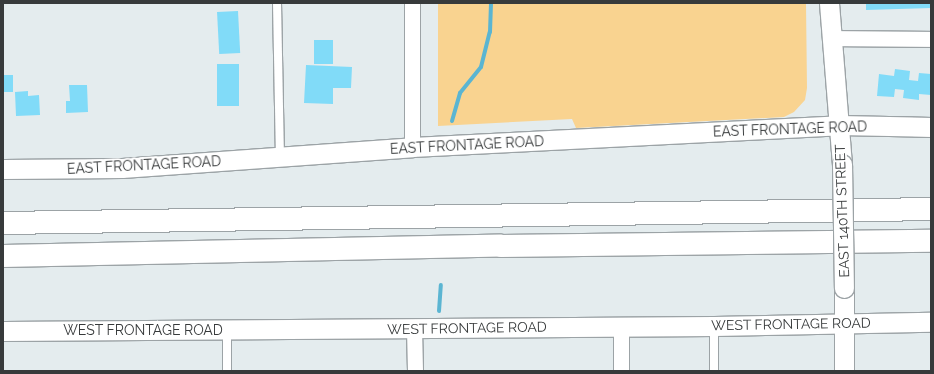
<!DOCTYPE html>
<style>
body{margin:0}
#map{position:relative;width:934px;height:374px;overflow:hidden;background:#e4ecee;font-family:Raleway,sans-serif}
div>[style]{position:absolute}
.green>*{inset:0;background:#f9d390}
.stream>*{height:4px;margin:-2px;padding:0 2px;transform-origin:2px;border-radius:2px;background:#5bb5d2}
.building>*{inset:0;background:#81dbf8;transform-origin:0 0}
.roads{filter:drop-shadow(1px 0 #9ca3a6) drop-shadow(-1px 0 #9ca3a6) drop-shadow(0 1px #9ca3a6) drop-shadow(0 -1px #9ca3a6)}
.service>*{height:8px;margin:-4px;padding:0 4px;transform-origin:4px;border-radius:4px;background:#fff}
.minor>*{height:15px;margin:-7.5px;padding:0 7.5px;transform-origin:7.5px;border-radius:7.5px;background:#fff}
.tertiary>*{height:19px;margin:-9.5px;padding:0 9.5px;transform-origin:9.5px;border-radius:9.5px;background:#fff}
.motorway>*{height:22px;margin:-11px;padding:0 11px;transform-origin:11px;border-radius:11px;background:#fff}
.bridges{filter:drop-shadow(1px 0 #9ca3a6) drop-shadow(-1px 0 #9ca3a6) drop-shadow(0 1px #9ca3a6) drop-shadow(0 -1px #9ca3a6)}
.tertiary-bridge>*{height:19px;margin:-9.5px;padding:0 9.5px;transform-origin:9.5px;border-radius:9.5px;background:#fff}
span{translate:-50% -50%;white-space:nowrap;text-align:center;line-height:1.15;-webkit-text-stroke:3.5px #fff;paint-order:stroke}
.street-label{font-size:14px;color:#373a3b}
.frame{position:absolute;inset:0;border:4px solid #373a3b;pointer-events:none}
</style>
<div id="map">
<div class="green">
<i style="clip-path:polygon(438px 3px,806px 3px,807px 88px,805px 100px,794px 112px,784px 117px,576px 128px,572px 119px,438px 126px)"></i>
</div>
<div class="stream">
<i style="left:452px;top:121px;width:29px;rotate:-74deg"></i>
<i style="left:460px;top:93px;width:33px;rotate:-51deg"></i>
<i style="left:481px;top:67px;width:36px;rotate:-76deg"></i>
<i style="left:490px;top:32px;width:29px;rotate:-88deg"></i>
<i style="left:439px;top:311px;width:26px;rotate:-86deg"></i>
</div>
<div class="building">
<i style="clip-path:polygon(866px 3px,931px 3px,931px 8px,866px 10px)"></i>
<i style="left:238px;top:11px;width:42px;height:21px;rotate:87deg"></i>
<i style="left:314px;top:40px;width:19px;height:24px"></i>
<i style="left:217px;top:64px;width:22px;height:42px"></i>
<i style="clip-path:polygon(306px 65px,352px 67px,351px 88px,333px 88px,333px 104px,304px 103px)"></i>
<i style="clip-path:polygon(895px 69px,910px 71px,909px 80px,918px 81px,919px 73px,931px 74px,931px 95px,919px 94px,919px 100px,903px 98px,904px 90px,895px 89px,894px 97px,877px 96px,879px 74px,894px 76px)"></i>
<i style="left:3px;top:75px;width:10px;height:17px"></i>
<i style="clip-path:polygon(69px 85px,87px 85px,88px 112px,66px 113px,66px 101px,70px 101px)"></i>
<i style="clip-path:polygon(28px 91px,28px 96px,39px 95px,40px 115px,16px 116px,15px 92px)"></i>
</div>
<div class="roads">
<div class="service">
<i style="left:277px;top:3px;width:154px;rotate:88.9deg"></i>
<i style="left:714px;top:326px;width:45px;rotate:90deg"></i>
<i style="left:227px;top:329px;width:42px;rotate:90deg"></i>
</div>
<div class="minor">
<i style="left:412px;top:3px;width:144px;rotate:90deg"></i>
<i style="left:832px;top:38px;width:99px;rotate:0.6deg"></i>
<i style="left:621px;top:326px;width:45px;rotate:90deg"></i>
<i style="left:414px;top:329px;width:42px;rotate:88.6deg"></i>
</div>
<div class="tertiary">
<i style="left:829px;top:3px;width:162px;rotate:85.4deg"></i>
<i style="left:3px;top:169px;width:119px;rotate:-0.5deg"></i>
<i style="left:122px;top:168px;width:291px;rotate:-4.1deg"></i>
<i style="left:412px;top:147px;width:428px;rotate:-2.9deg"></i>
<i style="left:839px;top:125px;width:92px;rotate:1.2deg"></i>
<i style="left:3px;top:331px;width:711px;rotate:-0.4deg"></i>
<i style="left:714px;top:326px;width:217px;rotate:-1.1deg"></i>
<i style="left:844px;top:371px;width:83px;rotate:-90deg"></i>
</div>
<div class="motorway">
<i style="left:3px;top:223px;width:928px;rotate:-0.86deg"></i>
<i style="left:3px;top:256px;width:498px;rotate:-1.2deg"></i>
<i style="left:501px;top:246px;width:430px;rotate:-0.7deg"></i>
</div>
</div>
<div class="bridges">
<div class="tertiary-bridge">
<i style="left:842px;top:164px;width:124px;rotate:89.1deg"></i>
</div>
</div>
<div class="street-label">
<span style="left:790px;top:129px;rotate:-2deg">EAST FRONTAGE ROAD</span>
<span style="left:467px;top:145px;rotate:-3deg">EAST FRONTAGE ROAD</span>
<span style="left:144px;top:165px;rotate:-3deg">EAST FRONTAGE ROAD</span>
<span style="left:842px;top:211px;rotate:-92deg">EAST 140TH STREET</span>
<span style="left:791px;top:324px;rotate:-1deg">WEST FRONTAGE ROAD</span>
<span style="left:467px;top:328px;rotate:-1deg">WEST FRONTAGE ROAD</span>
<span style="left:143px;top:330px">WEST FRONTAGE ROAD</span>
</div>
<div class="frame"></div>
</div>
